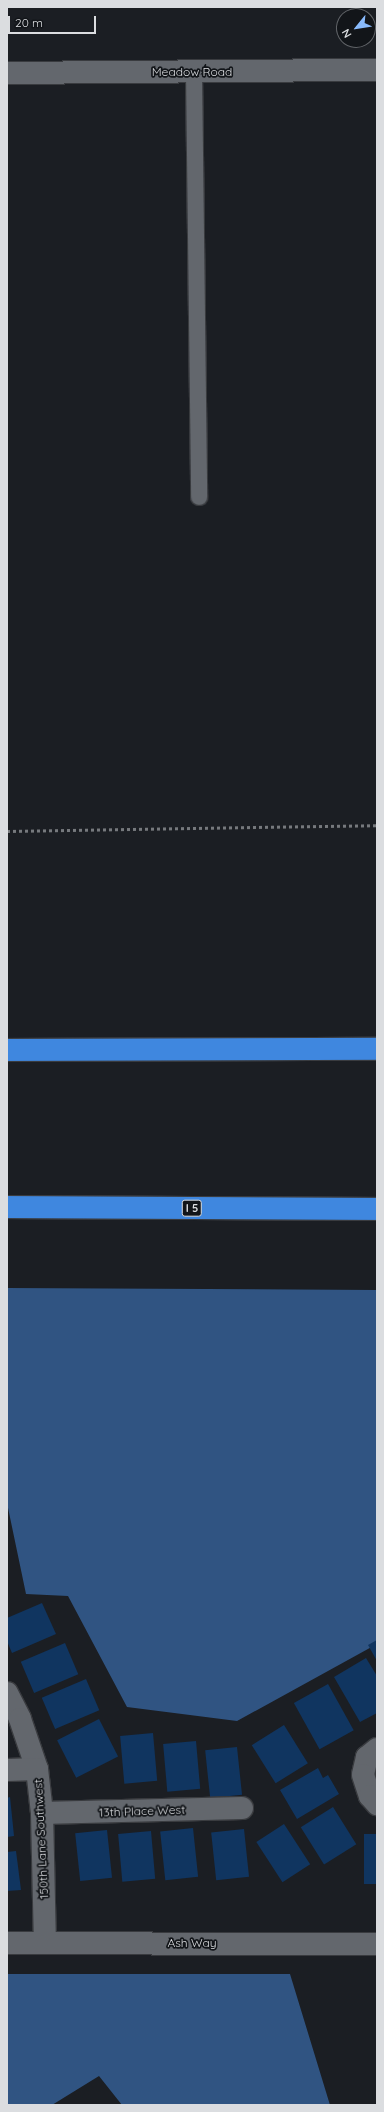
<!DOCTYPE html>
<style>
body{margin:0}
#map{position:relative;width:384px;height:2112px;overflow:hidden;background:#1b1e23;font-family:Quicksand,sans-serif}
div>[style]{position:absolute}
.forest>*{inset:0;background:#305482}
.building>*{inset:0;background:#103560;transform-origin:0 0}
.path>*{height:2.5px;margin-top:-1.25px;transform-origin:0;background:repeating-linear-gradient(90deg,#76797d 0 3px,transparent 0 6px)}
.roads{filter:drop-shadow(1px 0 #393b3f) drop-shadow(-1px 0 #393b3f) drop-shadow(0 1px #393b3f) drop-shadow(0 -1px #393b3f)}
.lane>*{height:16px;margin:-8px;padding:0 8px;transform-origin:8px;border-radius:8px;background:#63676d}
.street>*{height:22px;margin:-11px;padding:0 11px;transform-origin:11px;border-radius:11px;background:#63676d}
.secondary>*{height:22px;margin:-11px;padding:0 11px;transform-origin:11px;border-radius:11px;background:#63676d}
.highway>*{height:22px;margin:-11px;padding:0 11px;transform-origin:11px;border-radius:11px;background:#3f87df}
span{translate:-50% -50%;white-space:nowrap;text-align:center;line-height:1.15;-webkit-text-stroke:3.5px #121519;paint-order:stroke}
.shield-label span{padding:1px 3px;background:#121519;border:1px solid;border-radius:3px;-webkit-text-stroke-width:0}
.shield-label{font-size:11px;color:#dbdde0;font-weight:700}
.street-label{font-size:12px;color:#dbdde0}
.frame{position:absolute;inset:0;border:8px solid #dbdde0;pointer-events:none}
.north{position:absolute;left:336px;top:8px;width:40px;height:40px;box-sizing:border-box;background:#121519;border:1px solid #626569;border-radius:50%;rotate:240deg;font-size:11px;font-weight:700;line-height:16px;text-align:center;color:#dbdde0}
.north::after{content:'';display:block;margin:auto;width:14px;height:18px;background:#88bafc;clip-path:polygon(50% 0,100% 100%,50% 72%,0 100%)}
.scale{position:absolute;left:8px;top:16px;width:88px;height:18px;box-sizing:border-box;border:2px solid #dbdde0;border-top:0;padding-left:5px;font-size:12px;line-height:14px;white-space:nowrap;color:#dbdde0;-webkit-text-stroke:3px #121519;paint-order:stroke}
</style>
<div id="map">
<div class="forest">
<i style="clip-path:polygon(7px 1288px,377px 1290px,377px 1644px,237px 1721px,127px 1707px,68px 1596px,26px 1594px,7px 1503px)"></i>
<i style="clip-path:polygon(7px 1974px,290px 1974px,330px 2105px,122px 2105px,99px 2076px,52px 2105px,7px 2105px)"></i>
</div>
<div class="building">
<i style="clip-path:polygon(42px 1603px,56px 1634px,12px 1653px,7px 1641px,7px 1618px)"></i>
<i style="clip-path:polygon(377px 1640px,377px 1661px,368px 1645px)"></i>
<i style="left:65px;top:1643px;width:34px;height:48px;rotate:67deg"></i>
<i style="clip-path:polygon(366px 1658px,377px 1676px,377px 1713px,360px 1722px,334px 1677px)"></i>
<i style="left:86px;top:1679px;width:34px;height:48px;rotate:67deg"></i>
<i style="left:328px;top:1684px;width:53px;height:39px;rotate:61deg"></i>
<i style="left:99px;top:1719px;width:42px;height:47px;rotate:63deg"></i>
<i style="left:284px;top:1725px;width:45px;height:38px;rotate:58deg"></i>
<i style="left:153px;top:1733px;width:48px;height:33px;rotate:85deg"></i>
<i style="left:196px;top:1741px;width:48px;height:33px;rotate:85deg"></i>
<i style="left:237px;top:1747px;width:48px;height:32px;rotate:84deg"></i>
<i style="clip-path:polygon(318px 1768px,323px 1778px,328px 1775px,339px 1794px,297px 1819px,280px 1790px)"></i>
<i style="clip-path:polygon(10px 1797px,14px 1836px,7px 1837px,7px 1798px)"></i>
<i style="left:333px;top:1807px;width:44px;height:38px;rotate:58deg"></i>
<i style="left:284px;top:1824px;width:48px;height:33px;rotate:57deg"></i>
<i style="left:193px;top:1828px;width:49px;height:33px;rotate:84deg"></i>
<i style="left:244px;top:1829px;width:48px;height:33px;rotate:84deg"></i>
<i style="left:107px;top:1830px;width:48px;height:32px;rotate:84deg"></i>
<i style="left:151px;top:1831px;width:48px;height:33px;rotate:85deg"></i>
<i style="left:364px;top:1834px;width:13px;height:50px"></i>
<i style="clip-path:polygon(16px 1851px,21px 1890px,7px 1891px,7px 1852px)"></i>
</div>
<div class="path">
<i style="left:7px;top:831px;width:370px;rotate:-0.9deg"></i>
</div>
<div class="roads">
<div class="lane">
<i style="left:194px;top:72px;width:425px;rotate:89.3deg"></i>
</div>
<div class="street">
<i style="left:7px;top:1693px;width:29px;rotate:63deg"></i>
<i style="left:20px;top:1719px;width:53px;rotate:71.2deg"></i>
<i style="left:37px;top:1769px;width:44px;rotate:83.5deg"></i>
<i style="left:42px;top:1813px;width:130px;rotate:88.7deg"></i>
<i style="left:377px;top:1749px;width:13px;rotate:141deg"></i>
<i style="left:367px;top:1757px;width:18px;rotate:103deg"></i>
<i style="left:363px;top:1775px;width:22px;rotate:72deg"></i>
<i style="left:370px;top:1796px;width:11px;rotate:49deg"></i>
<i style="left:7px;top:1770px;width:30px;rotate:-2deg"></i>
<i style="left:42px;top:1813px;width:200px;rotate:-1.4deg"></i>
</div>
<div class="secondary">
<i style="left:7px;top:73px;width:370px;rotate:-0.5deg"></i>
<i style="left:7px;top:1943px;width:370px;rotate:0.2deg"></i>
</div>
<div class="highway">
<i style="left:7px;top:1050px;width:370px;rotate:-0.2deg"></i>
<i style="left:7px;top:1207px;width:370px;rotate:0.3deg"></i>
</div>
</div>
<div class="shield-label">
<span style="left:192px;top:1208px">I 5</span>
</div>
<div class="street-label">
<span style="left:192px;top:72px">Meadow Road</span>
<span style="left:142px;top:1811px;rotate:-2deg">13th Place West</span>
<span style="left:41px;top:1839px;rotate:-93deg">150th Lane Southwest</span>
<span style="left:192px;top:1943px">Ash Way</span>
</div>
<div class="frame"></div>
<div class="north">N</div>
<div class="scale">20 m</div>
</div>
